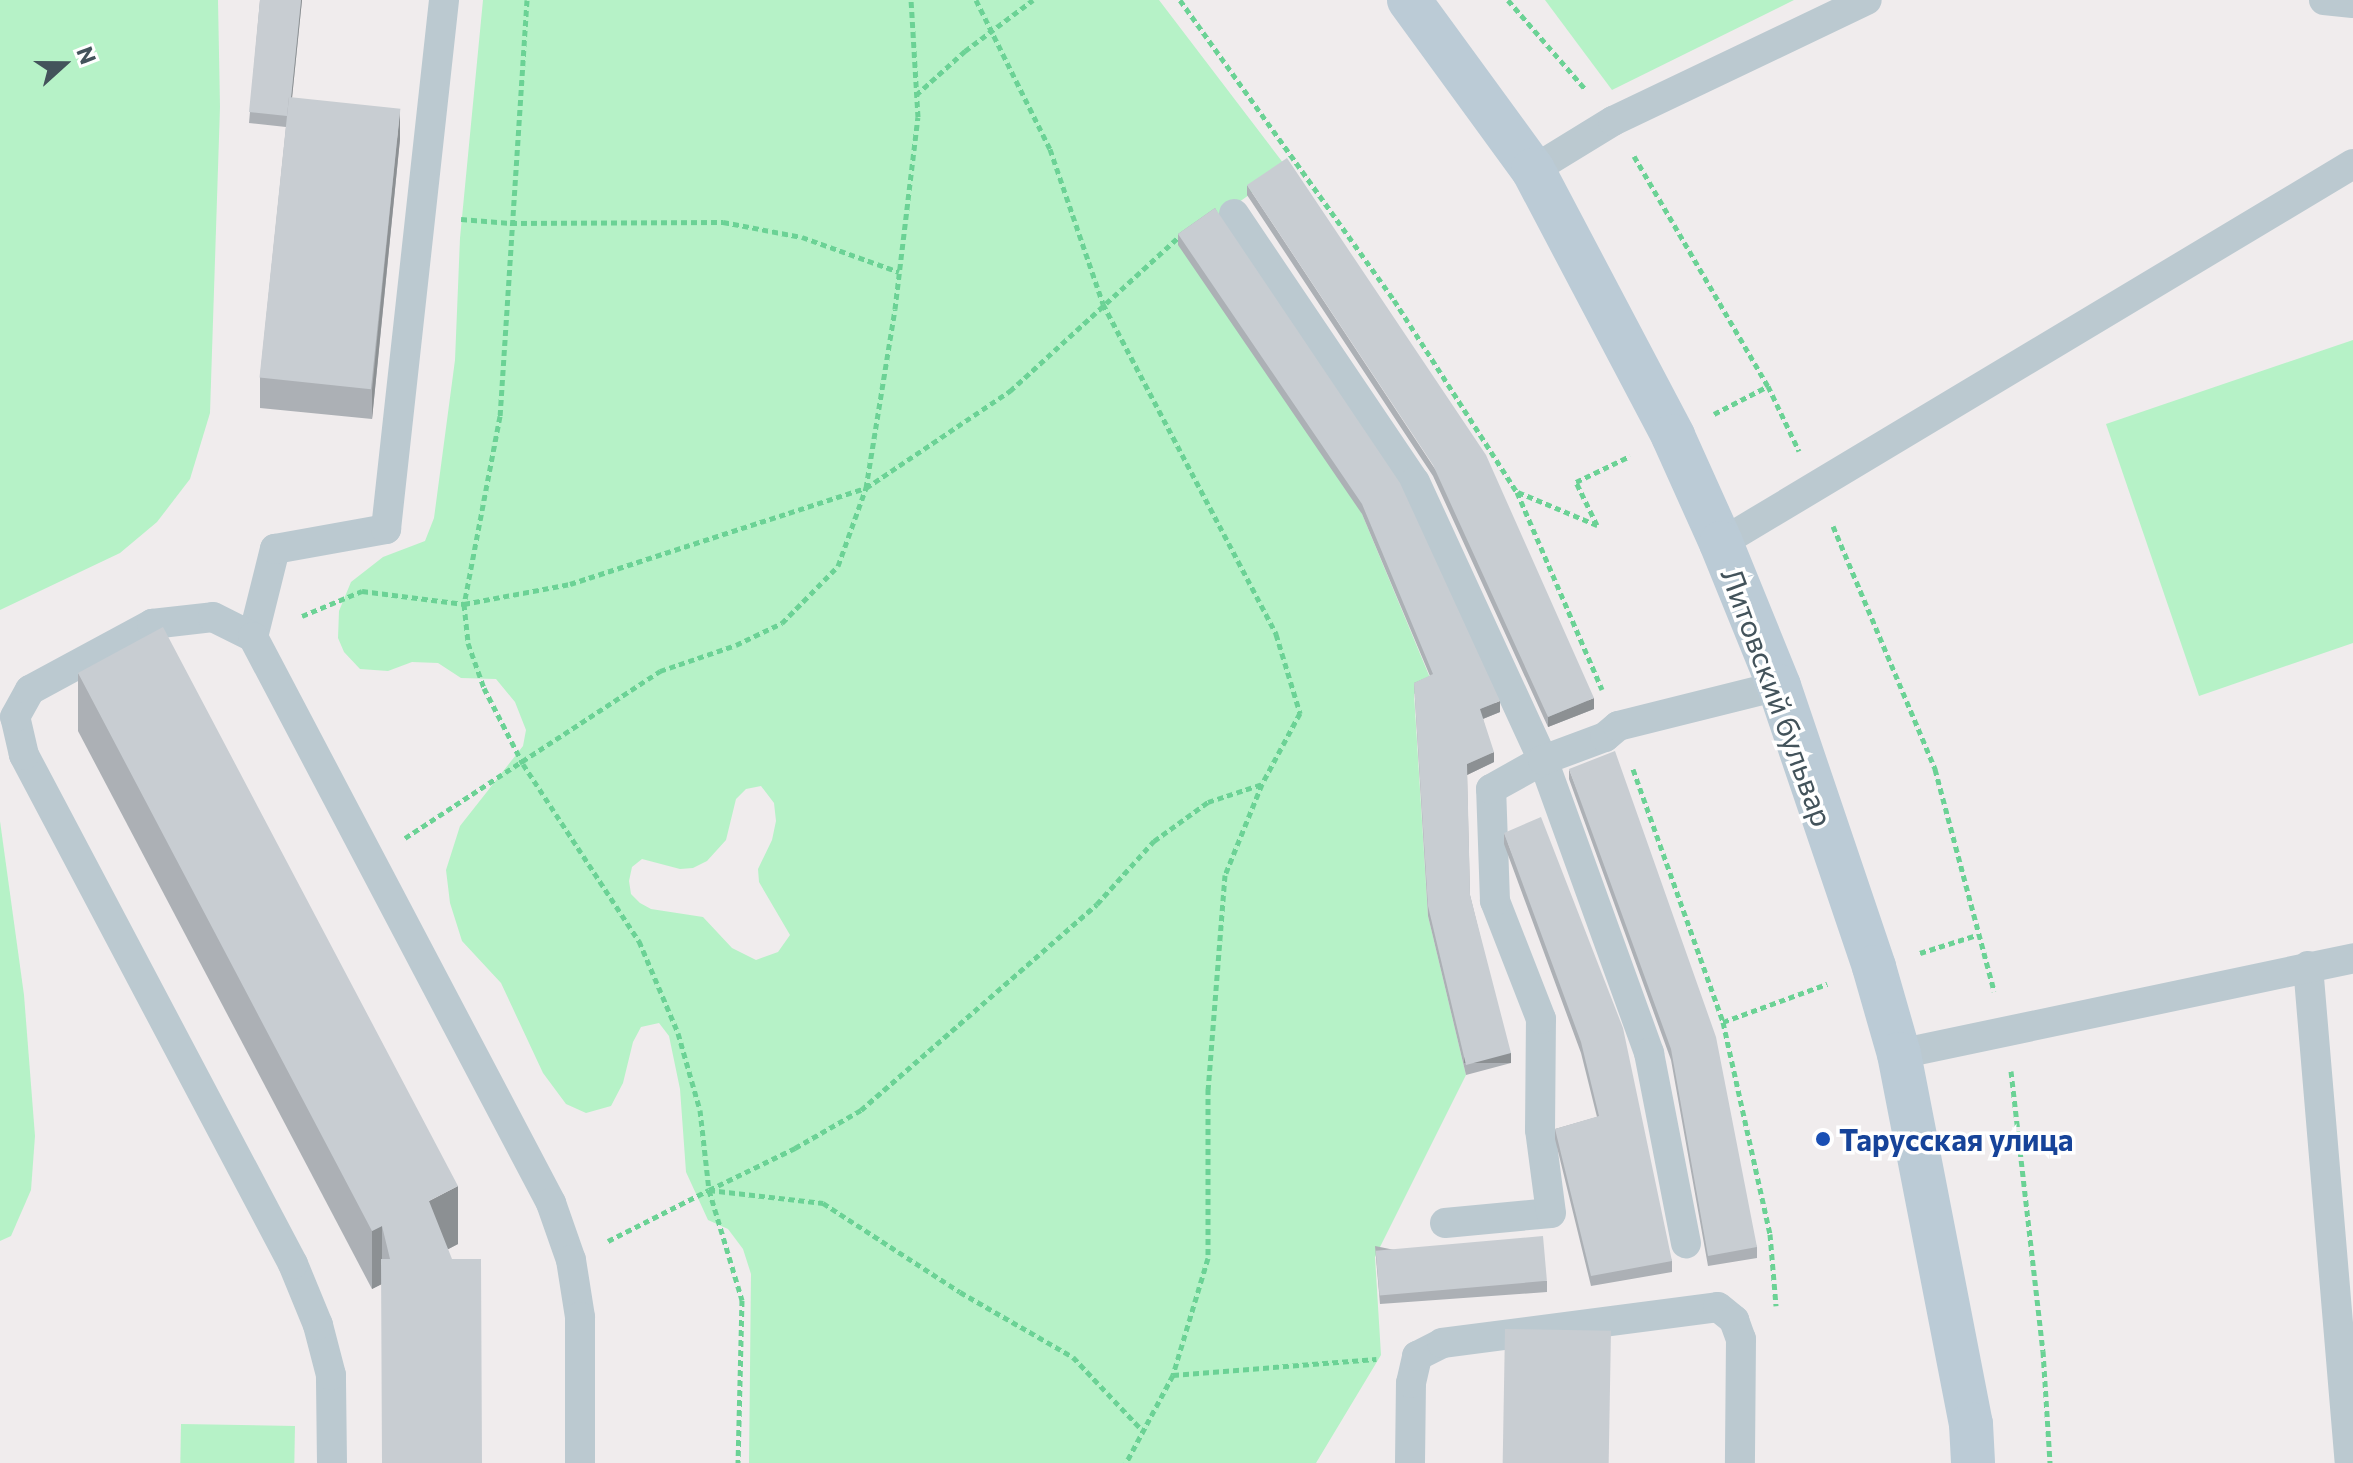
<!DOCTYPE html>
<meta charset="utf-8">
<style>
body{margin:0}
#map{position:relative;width:2353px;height:1463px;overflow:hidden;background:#f0eced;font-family:Commissioner,sans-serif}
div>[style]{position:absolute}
.green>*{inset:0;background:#b6f2c7;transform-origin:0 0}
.path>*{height:5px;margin-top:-2.5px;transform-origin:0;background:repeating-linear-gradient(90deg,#6bd295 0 6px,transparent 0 10px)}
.lane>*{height:30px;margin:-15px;padding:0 15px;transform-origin:15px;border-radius:15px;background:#bbc9d0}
.secondary>*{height:44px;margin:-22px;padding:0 22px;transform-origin:22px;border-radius:22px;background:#bbcbd6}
.wall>*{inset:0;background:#acb0b5}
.shaded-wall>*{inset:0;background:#8c9093;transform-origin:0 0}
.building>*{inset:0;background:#c8cdd2;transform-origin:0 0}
.dots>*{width:22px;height:22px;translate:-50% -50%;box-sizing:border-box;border:4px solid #fff;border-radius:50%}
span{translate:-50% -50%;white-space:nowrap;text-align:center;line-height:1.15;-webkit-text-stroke:7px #fff;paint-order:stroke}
.street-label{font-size:30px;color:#43535b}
.transit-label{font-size:30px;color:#164399;font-weight:700}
.left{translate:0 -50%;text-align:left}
.north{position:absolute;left:24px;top:24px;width:80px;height:80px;-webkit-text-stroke:6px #fff;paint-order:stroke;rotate:69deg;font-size:22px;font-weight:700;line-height:32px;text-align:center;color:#43535b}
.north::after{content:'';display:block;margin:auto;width:28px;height:36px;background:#43535b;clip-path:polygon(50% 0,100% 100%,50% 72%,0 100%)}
</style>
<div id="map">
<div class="green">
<i style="clip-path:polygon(0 0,218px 0,220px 107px,210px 413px,190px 479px,157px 522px,120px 553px,0 610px)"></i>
<i style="clip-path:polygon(evenodd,483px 0,1159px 0,1287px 168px,1215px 219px,1362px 514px,1433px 685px,1414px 694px,1428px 916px,1466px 1075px,1375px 1257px,1381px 1355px,1316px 1463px,749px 1463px,751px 1274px,743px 1249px,728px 1229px,708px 1220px,686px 1172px,680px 1089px,669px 1036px,659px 1023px,641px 1027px,633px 1042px,623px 1083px,611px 1106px,586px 1113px,566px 1104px,543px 1073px,501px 983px,462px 941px,450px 903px,446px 870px,460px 826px,523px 746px,526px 730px,515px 702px,496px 679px,461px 678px,438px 663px,412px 662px,388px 671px,360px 669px,344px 652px,338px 638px,339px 611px,351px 582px,383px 557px,425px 541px,434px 518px,455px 360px,460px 238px,483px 0,761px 786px,774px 803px,776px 821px,772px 840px,758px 869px,759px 882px,790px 935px,778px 952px,756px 960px,732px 948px,703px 917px,651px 909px,640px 903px,631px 894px,629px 881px,632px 867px,642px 859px,680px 869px,693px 868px,707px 861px,726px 840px,736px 799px,746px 789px,761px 786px)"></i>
<i style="clip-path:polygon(1545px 0,1794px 0,1612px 90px)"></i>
<i style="clip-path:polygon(2353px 340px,2353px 643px,2199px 696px,2106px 424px)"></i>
<i style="clip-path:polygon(0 821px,24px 995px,35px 1136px,31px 1190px,11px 1236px,0 1241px)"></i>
<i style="left:181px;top:1424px;width:114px;height:39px;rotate:1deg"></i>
</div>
<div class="path">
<i style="left:527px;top:0;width:417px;rotate:93.7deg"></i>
<i style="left:500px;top:416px;width:191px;rotate:100.8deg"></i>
<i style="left:464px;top:604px;width:39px;rotate:84deg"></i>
<i style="left:468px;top:643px;width:48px;rotate:70.4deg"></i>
<i style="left:484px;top:688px;width:85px;rotate:62.8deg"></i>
<i style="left:523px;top:764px;width:212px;rotate:56.8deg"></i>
<i style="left:639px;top:941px;width:100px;rotate:67deg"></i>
<i style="left:678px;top:1033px;width:80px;rotate:74.1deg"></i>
<i style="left:700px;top:1110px;width:81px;rotate:83.6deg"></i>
<i style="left:709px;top:1190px;width:115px;rotate:73.3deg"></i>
<i style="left:742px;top:1300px;width:163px;rotate:91.4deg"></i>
<i style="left:976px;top:0;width:166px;rotate:63.6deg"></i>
<i style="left:1050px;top:149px;width:164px;rotate:71.1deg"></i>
<i style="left:1103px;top:304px;width:373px;rotate:62.3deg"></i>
<i style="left:1276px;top:634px;width:83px;rotate:73.1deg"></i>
<i style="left:1300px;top:713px;width:81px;rotate:118.2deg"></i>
<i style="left:1262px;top:784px;width:98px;rotate:112.1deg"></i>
<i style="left:1225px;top:875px;width:215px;rotate:94.5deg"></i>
<i style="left:1208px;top:1089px;width:169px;rotate:90deg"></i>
<i style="left:1208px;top:1258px;width:122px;rotate:106.7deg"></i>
<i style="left:1173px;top:1375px;width:100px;rotate:118.1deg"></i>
<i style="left:1180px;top:0;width:369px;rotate:54.5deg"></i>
<i style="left:1394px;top:300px;width:228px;rotate:57.4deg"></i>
<i style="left:1517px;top:492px;width:215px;rotate:66.7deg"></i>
<i style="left:1508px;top:0;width:119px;rotate:49.1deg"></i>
<i style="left:916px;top:95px;width:66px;rotate:-41.9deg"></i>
<i style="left:965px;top:51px;width:85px;rotate:-36.9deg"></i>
<i style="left:1634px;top:156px;width:266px;rotate:59.8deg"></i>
<i style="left:1768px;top:386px;width:72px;rotate:64.5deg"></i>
<i style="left:461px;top:219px;width:50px;rotate:4.6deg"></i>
<i style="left:511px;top:223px;width:212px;rotate:-0.3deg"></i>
<i style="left:723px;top:222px;width:80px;rotate:10.8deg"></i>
<i style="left:802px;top:237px;width:103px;rotate:19.8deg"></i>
<i style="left:1714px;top:414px;width:61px;rotate:-27.4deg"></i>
<i style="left:1518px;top:492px;width:86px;rotate:22.7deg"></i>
<i style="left:1597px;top:525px;width:48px;rotate:-116deg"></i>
<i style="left:1576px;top:482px;width:60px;rotate:-25.7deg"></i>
<i style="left:1833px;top:526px;width:264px;rotate:67.2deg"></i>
<i style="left:1935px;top:769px;width:230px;rotate:75.1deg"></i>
<i style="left:302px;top:616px;width:65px;rotate:-22.6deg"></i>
<i style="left:362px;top:591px;width:103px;rotate:7.3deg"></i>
<i style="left:464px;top:604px;width:108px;rotate:-10.7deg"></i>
<i style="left:570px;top:584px;width:311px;rotate:-18deg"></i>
<i style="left:866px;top:488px;width:174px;rotate:-34deg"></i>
<i style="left:1010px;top:391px;width:233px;rotate:-42.4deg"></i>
<i style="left:1633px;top:769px;width:269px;rotate:70.4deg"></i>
<i style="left:1723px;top:1022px;width:217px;rotate:77.5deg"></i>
<i style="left:1770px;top:1234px;width:72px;rotate:85.2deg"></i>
<i style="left:405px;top:838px;width:305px;rotate:-33.2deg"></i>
<i style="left:660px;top:671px;width:80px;rotate:-18.9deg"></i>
<i style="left:736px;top:645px;width:51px;rotate:-25.6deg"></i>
<i style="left:782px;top:623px;width:80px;rotate:-45.5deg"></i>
<i style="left:838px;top:566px;width:83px;rotate:-70.3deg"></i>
<i style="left:866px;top:488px;width:181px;rotate:-80.8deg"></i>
<i style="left:895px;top:309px;width:193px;rotate:-83.2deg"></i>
<i style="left:918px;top:117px;width:117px;rotate:-93.4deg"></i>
<i style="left:1920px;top:953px;width:60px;rotate:-17.5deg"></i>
<i style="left:1723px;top:1022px;width:111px;rotate:-20.1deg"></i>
<i style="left:2011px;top:1071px;width:282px;rotate:83.5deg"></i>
<i style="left:2043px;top:1351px;width:112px;rotate:86.4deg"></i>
<i style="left:709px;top:1190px;width:96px;rotate:-26deg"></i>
<i style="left:795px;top:1148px;width:76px;rotate:-29.9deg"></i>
<i style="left:861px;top:1110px;width:313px;rotate:-41.1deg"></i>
<i style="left:1097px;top:904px;width:85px;rotate:-47.9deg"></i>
<i style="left:1154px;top:841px;width:67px;rotate:-35.8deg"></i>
<i style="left:1208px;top:802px;width:57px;rotate:-18.4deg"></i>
<i style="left:608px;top:1241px;width:113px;rotate:-26.8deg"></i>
<i style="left:709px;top:1190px;width:115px;rotate:6.5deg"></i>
<i style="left:823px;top:1203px;width:163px;rotate:33deg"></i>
<i style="left:960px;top:1292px;width:130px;rotate:29.9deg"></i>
<i style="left:1073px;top:1357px;width:102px;rotate:46.6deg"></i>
<i style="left:1173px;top:1375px;width:204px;rotate:-4.5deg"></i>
</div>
<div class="lane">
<i style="left:2324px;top:0;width:29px;rotate:6deg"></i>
<i style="left:1533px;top:170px;width:94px;rotate:-31.5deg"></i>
<i style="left:1613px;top:121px;width:281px;rotate:-25.5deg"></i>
<i style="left:1234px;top:214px;width:323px;rotate:56deg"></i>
<i style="left:1415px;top:482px;width:306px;rotate:65.3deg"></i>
<i style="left:1543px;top:760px;width:312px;rotate:70.1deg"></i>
<i style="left:1649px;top:1053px;width:194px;rotate:79deg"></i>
<i style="left:1721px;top:543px;width:737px;rotate:-30.95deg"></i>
<i style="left:253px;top:637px;width:91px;rotate:-76deg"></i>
<i style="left:275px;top:549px;width:113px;rotate:-10.2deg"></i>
<i style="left:386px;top:529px;width:532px;rotate:-83.74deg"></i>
<i style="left:2308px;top:966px;width:499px;rotate:85.2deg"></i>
<i style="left:1899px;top:1054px;width:464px;rotate:-11.9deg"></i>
<i style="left:1445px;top:1223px;width:106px;rotate:-5.4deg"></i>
<i style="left:1551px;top:1213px;width:84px;rotate:-97.5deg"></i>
<i style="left:1540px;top:1130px;width:111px;rotate:-89.5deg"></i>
<i style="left:1541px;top:1019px;width:127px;rotate:-111.3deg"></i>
<i style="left:1495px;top:901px;width:112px;rotate:-92deg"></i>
<i style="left:1491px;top:789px;width:60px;rotate:-29.1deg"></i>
<i style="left:1543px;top:760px;width:66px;rotate:-20.4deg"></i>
<i style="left:1605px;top:737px;width:17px;rotate:-40deg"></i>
<i style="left:1618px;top:726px;width:166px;rotate:-14deg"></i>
<i style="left:332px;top:1463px;width:88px;rotate:-90.7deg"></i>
<i style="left:331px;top:1375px;width:52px;rotate:-104.6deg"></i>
<i style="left:318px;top:1325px;width:66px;rotate:-112.3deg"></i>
<i style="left:293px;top:1264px;width:576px;rotate:-117.86deg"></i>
<i style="left:24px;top:755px;width:39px;rotate:-103deg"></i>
<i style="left:15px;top:717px;width:31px;rotate:-61deg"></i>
<i style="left:30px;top:690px;width:139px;rotate:-28.4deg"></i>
<i style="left:152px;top:624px;width:61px;rotate:-6.5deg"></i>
<i style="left:213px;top:617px;width:45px;rotate:26.6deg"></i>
<i style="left:253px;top:637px;width:640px;rotate:62.23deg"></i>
<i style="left:551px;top:1203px;width:60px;rotate:70.7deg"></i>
<i style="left:571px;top:1260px;width:58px;rotate:81deg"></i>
<i style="left:580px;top:1317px;width:146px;rotate:90deg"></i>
<i style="left:1410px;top:1463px;width:80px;rotate:-89.3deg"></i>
<i style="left:1411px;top:1383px;width:28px;rotate:-77deg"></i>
<i style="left:1417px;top:1356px;width:28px;rotate:-27deg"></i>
<i style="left:1442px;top:1343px;width:278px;rotate:-7.4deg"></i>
<i style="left:1718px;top:1307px;width:21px;rotate:39deg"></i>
<i style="left:1734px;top:1320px;width:20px;rotate:70deg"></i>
<i style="left:1741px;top:1339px;width:124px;rotate:90.5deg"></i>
</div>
<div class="secondary">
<i style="left:1409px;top:0;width:210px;rotate:53.9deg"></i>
<i style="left:1533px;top:170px;width:301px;rotate:62.2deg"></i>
<i style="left:1673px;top:436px;width:117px;rotate:65.8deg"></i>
<i style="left:1721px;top:543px;width:154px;rotate:67.9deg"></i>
<i style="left:1779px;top:686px;width:297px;rotate:71.3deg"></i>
<i style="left:1874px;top:967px;width:91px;rotate:74deg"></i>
<i style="left:1899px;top:1054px;width:377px;rotate:79deg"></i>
<i style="left:1971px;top:1424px;width:39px;rotate:87deg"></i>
</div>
<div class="wall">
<i style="clip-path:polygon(260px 0,302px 0,292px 98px,400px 139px,372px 419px,260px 408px,260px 378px,286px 127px,249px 123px)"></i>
<i style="clip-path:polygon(1247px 185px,1594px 709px,1548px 727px,1433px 476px,1247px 195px)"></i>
<i style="clip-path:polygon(1215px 208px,1500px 712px,1483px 719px,1494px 762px,1467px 775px,1470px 895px,1511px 1063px,1466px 1075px,1428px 916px,1414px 683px,1430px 676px,1362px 514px,1178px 245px,1178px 234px)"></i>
<i style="clip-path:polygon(78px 673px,458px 1244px,372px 1289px,78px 731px)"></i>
<i style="clip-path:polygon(1569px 769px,1757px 1247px,1757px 1258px,1708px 1266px,1671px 1060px,1569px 779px)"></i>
<i style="clip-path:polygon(1504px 833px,1672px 1261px,1672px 1272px,1591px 1286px,1555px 1139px,1555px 1129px,1597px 1117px,1581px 1053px,1504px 844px)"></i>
<i style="clip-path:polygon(1375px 1246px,1547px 1281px,1547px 1292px,1380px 1304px)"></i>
</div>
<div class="shaded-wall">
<i style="clip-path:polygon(301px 0,302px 0,289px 127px,289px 116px)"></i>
<i style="clip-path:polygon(400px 109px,400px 139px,372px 419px,372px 390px)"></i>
<i style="clip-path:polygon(1594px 698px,1594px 709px,1548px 727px,1548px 717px)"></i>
<i style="clip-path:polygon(1500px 701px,1500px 712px,1480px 720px,1480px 709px)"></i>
<i style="clip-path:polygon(1494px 752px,1494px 762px,1467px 775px,1467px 764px)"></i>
<i style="left:1511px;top:1053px;width:10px;height:47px;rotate:90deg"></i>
<i style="clip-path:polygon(458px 1186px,458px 1244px,429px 1259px,429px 1201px)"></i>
<i style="clip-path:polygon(382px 1226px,382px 1284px,372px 1289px,372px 1231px)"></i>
</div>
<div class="building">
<i style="clip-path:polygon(260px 0,301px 0,291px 98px,289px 97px,287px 116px,249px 112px)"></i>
<i style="left:289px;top:97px;width:112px;height:282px;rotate:6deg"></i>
<i style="clip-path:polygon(1287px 158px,1486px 455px,1594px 698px,1548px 717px,1433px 465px,1247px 185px)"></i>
<i style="clip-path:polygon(1215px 208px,1400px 483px,1500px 701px,1480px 709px,1494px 752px,1467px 764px,1470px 895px,1511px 1053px,1466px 1065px,1428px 906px,1414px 683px,1433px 674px,1362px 504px,1178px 234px)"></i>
<i style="clip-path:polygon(163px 627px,458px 1186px,429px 1201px,452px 1259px,481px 1259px,482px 1463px,382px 1463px,381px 1259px,390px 1259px,382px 1226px,372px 1231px,78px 673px)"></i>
<i style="clip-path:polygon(1615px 751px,1716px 1037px,1757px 1247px,1708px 1256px,1671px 1049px,1569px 769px)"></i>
<i style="clip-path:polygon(1541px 817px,1623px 1028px,1672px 1261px,1591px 1276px,1555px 1129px,1599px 1116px,1581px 1042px,1504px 833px)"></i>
<i style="left:1543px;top:1236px;width:45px;height:168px;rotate:85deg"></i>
<i style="left:1505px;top:1329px;width:106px;height:134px;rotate:1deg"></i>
</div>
<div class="dots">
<i style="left:1823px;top:1139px;background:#1a4fb4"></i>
</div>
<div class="street-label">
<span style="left:1778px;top:697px;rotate:70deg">Литовский бульвар</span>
</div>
<div class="transit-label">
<span class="left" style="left:1839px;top:1139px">Тарусская улица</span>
</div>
<div class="north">N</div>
</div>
